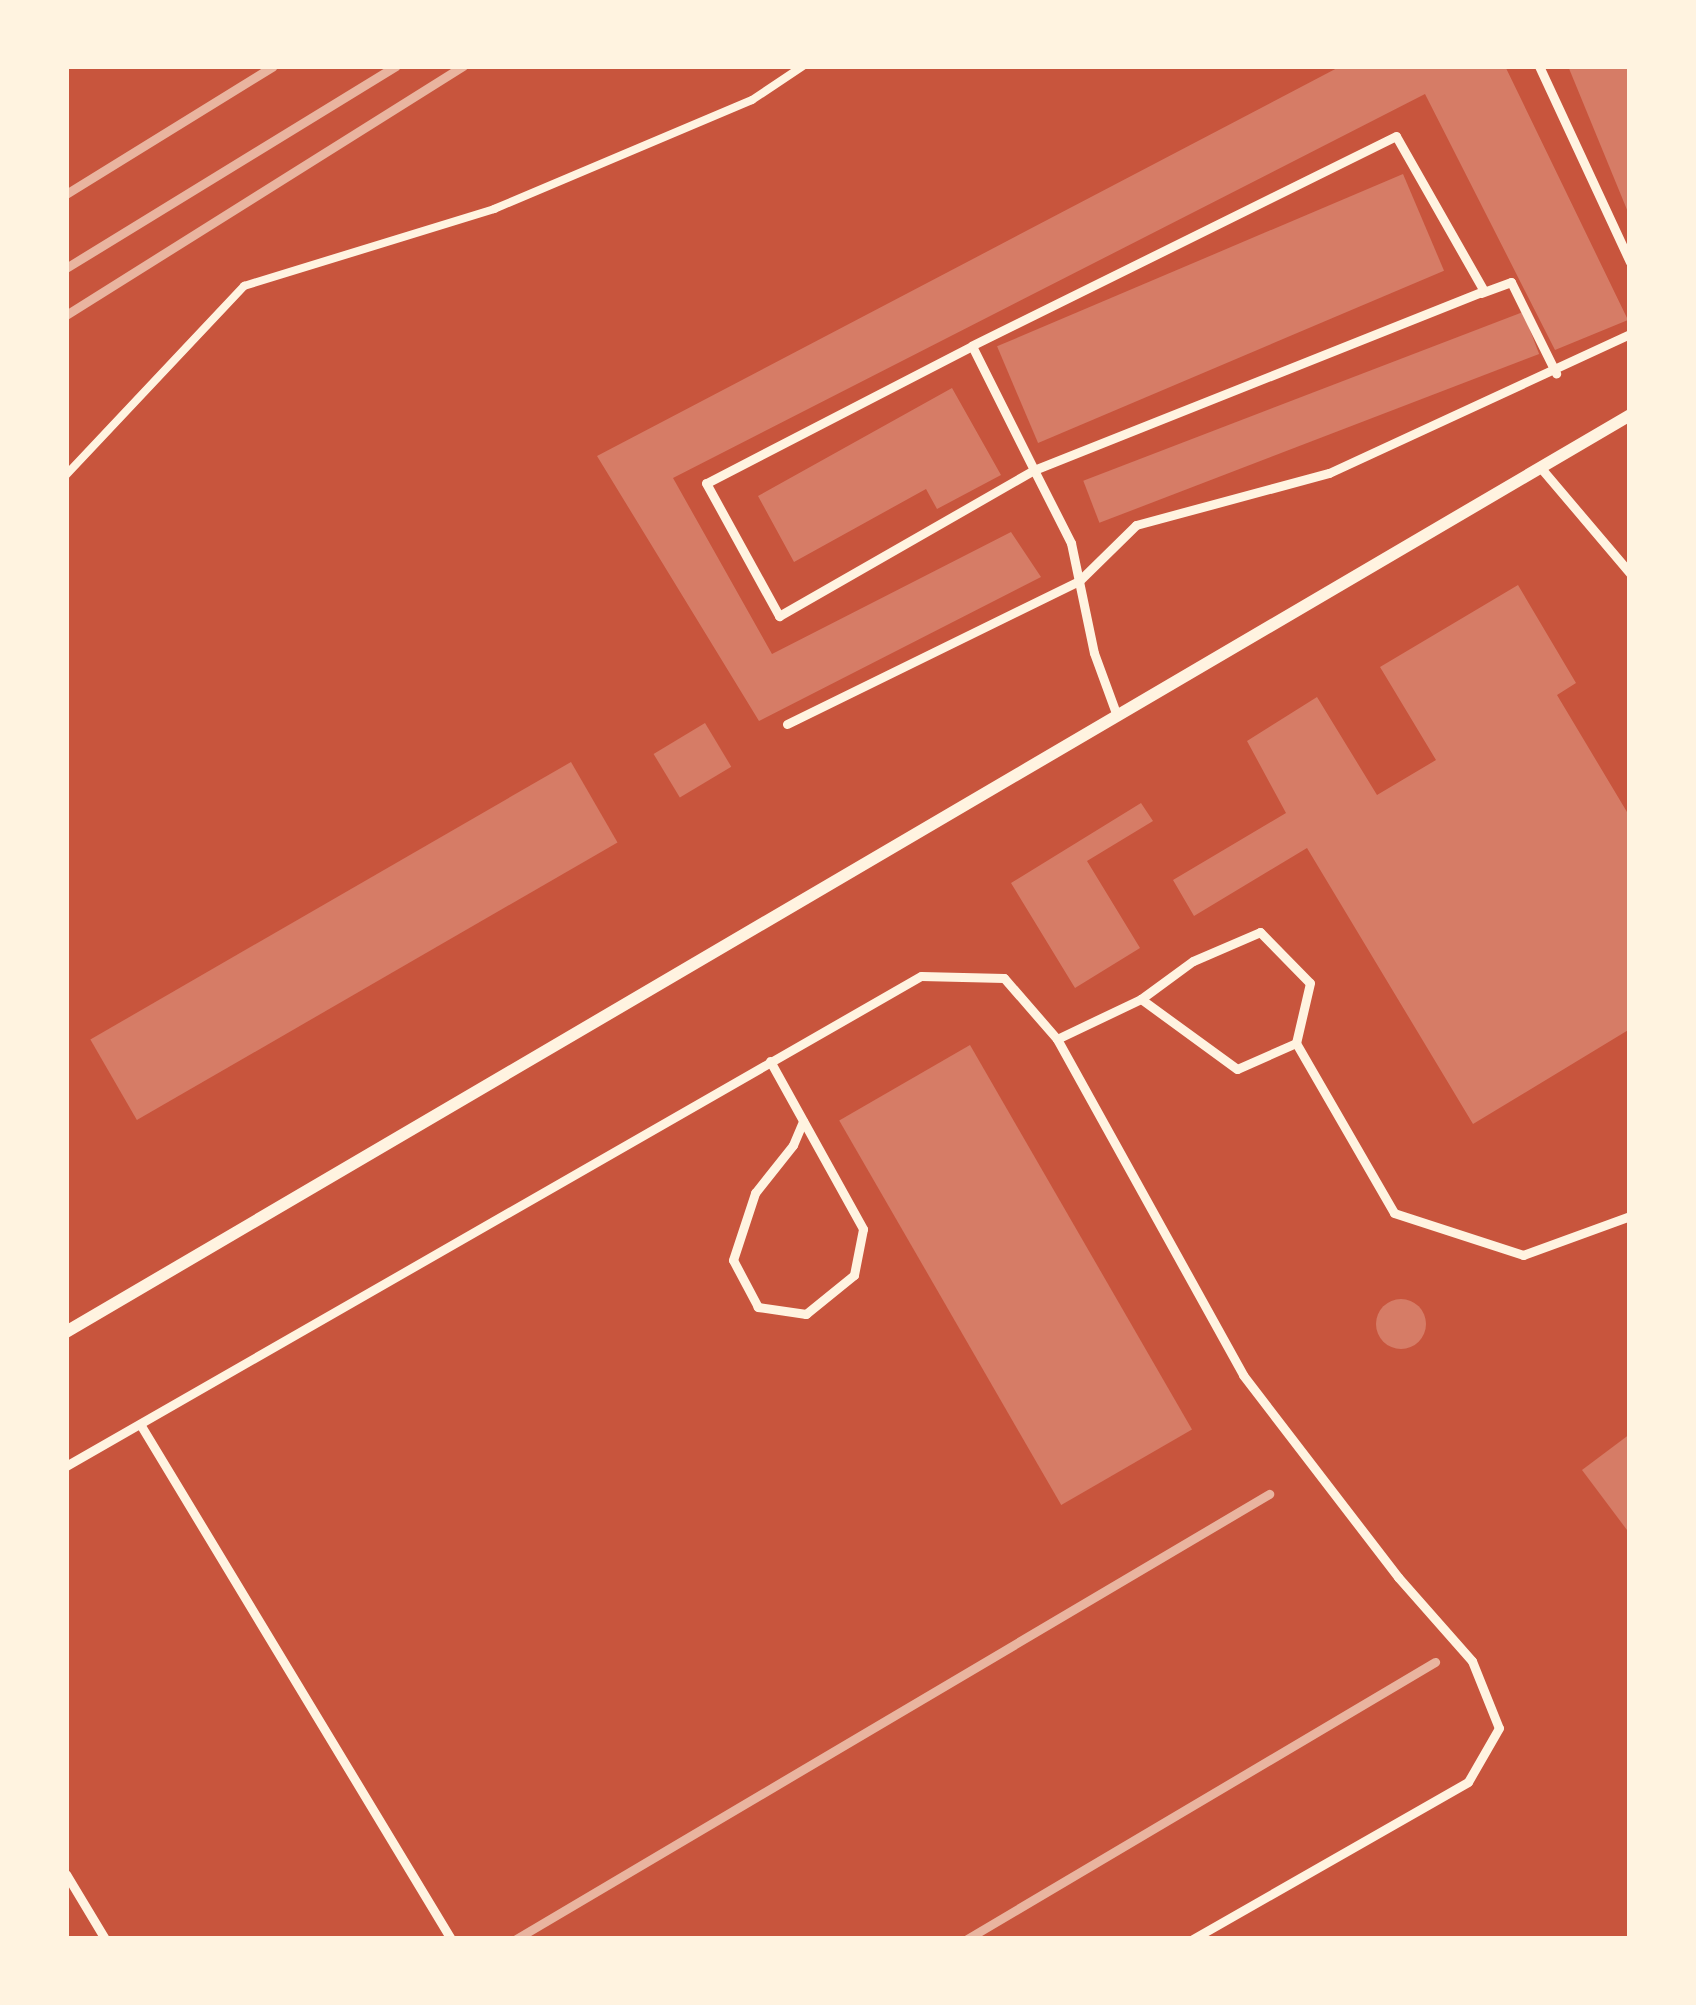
<!DOCTYPE html>
<style>
body{margin:0}
#map{position:relative;width:1696px;height:2005px;overflow:hidden;background:#c8553d;font-family:"DejaVu Sans",sans-serif}
div>[style]{position:absolute}
.building>*{inset:0;background:#d67c66;transform-origin:0 0}
.round{border-radius:50%}
.path>*{height:8px;margin:-4px;padding:0 4px;transform-origin:4px;border-radius:4px;background:#fff3e0}
.service>*{height:9px;margin:-4.5px;padding:0 4.5px;transform-origin:4.5px;border-radius:4.5px;background:#fff3e0}
.minor>*{height:12px;margin:-6px;padding:0 6px;transform-origin:6px;border-radius:6px;background:#fff3e0}
.rail>*{height:9px;margin:-4.5px;padding:0 4.5px;transform-origin:4.5px;border-radius:4.5px;background:#e9b49f}
span{translate:-50% -50%;white-space:nowrap;text-align:center;line-height:1.15;-webkit-text-stroke:9px #fff3e0;paint-order:stroke}
.frame{position:absolute;inset:0;border:69px solid #fff3e0;pointer-events:none}
</style>
<div id="map">
<div class="building">
<i style="clip-path:polygon(1341px 66px,1505px 66px,1628px 320px,1555px 350px,1425px 94px,673px 478px,772px 654px,1011px 532px,1041px 577px,759px 721px,597px 456px)"></i>
<i style="clip-path:polygon(1568px 66px,1630px 66px,1630px 217px)"></i>
<i style="left:1403px;top:174px;width:105px;height:441px;rotate:67deg"></i>
<i style="left:1523px;top:312px;width:45px;height:471px;rotate:69deg"></i>
<i style="clip-path:polygon(952px 388px,1001px 475px,937px 509px,926px 489px,794px 562px,758px 496px)"></i>
<i style="clip-path:polygon(1518px 585px,1576px 683px,1557px 695px,1630px 817px,1630px 1029px,1473px 1124px,1307px 848px,1194px 916px,1173px 880px,1286px 813px,1247px 741px,1317px 697px,1377px 795px,1436px 760px,1380px 667px)"></i>
<i style="left:705px;top:723px;width:51px;height:60px;rotate:59deg"></i>
<i style="left:571px;top:762px;width:93px;height:555px;rotate:60deg"></i>
<i style="clip-path:polygon(1141px 803px,1153px 821px,1087px 861px,1140px 948px,1075px 988px,1011px 883px)"></i>
<i style="left:970px;top:1045px;width:444px;height:151px;rotate:60deg"></i>
<i class="round" style="left:1376px;top:1299px;width:50px;height:50px"></i>
<i style="clip-path:polygon(1630px 1434px,1630px 1534px,1582px 1470px)"></i>
</div>
<div class="path">
<i style="left:66px;top:475px;width:260px;rotate:-46.7deg"></i>
<i style="left:244px;top:286px;width:262px;rotate:-17.1deg"></i>
<i style="left:494px;top:209px;width:280px;rotate:-22.9deg"></i>
<i style="left:752px;top:100px;width:61px;rotate:-33.7deg"></i>
</div>
<div class="service">
<i style="left:1539px;top:66px;width:216px;rotate:65.1deg"></i>
<i style="left:1481px;top:293px;width:32px;rotate:-20deg"></i>
<i style="left:1511px;top:282px;width:102px;rotate:63.7deg"></i>
<i style="left:972px;top:346px;width:299px;rotate:152.7deg"></i>
<i style="left:706px;top:483px;width:152px;rotate:61.2deg"></i>
<i style="left:779px;top:616px;width:294px;rotate:-29.8deg"></i>
<i style="left:1034px;top:470px;width:484px;rotate:-21.7deg"></i>
<i style="left:1484px;top:291px;width:178px;rotate:-119.6deg"></i>
<i style="left:1396px;top:136px;width:473px;rotate:153.7deg"></i>
<i style="left:972px;top:346px;width:139px;rotate:63.4deg"></i>
<i style="left:1034px;top:470px;width:82px;rotate:63.1deg"></i>
<i style="left:1071px;top:543px;width:112px;rotate:78.2deg"></i>
<i style="left:1094px;top:653px;width:67px;rotate:69.9deg"></i>
<i style="left:1540px;top:467px;width:139px;rotate:49.7deg"></i>
<i style="left:787px;top:724px;width:325px;rotate:-26.1deg"></i>
<i style="left:1079px;top:581px;width:80px;rotate:-44.5deg"></i>
<i style="left:1136px;top:525px;width:200px;rotate:-15.1deg"></i>
<i style="left:1329px;top:473px;width:332px;rotate:-24.8deg"></i>
<i style="left:1057px;top:1039px;width:93px;rotate:-25.5deg"></i>
<i style="left:1141px;top:999px;width:64px;rotate:-36.2deg"></i>
<i style="left:1193px;top:961px;width:73px;rotate:-23.4deg"></i>
<i style="left:1260px;top:932px;width:71px;rotate:45.6deg"></i>
<i style="left:1310px;top:983px;width:62px;rotate:103.1deg"></i>
<i style="left:1296px;top:1043px;width:64px;rotate:156.2deg"></i>
<i style="left:1237px;top:1069px;width:119px;rotate:-143.9deg"></i>
<i style="left:1296px;top:1043px;width:196px;rotate:60deg"></i>
<i style="left:1394px;top:1213px;width:136px;rotate:18deg"></i>
<i style="left:1523px;top:1255px;width:114px;rotate:-20deg"></i>
<i style="left:770px;top:1061px;width:192px;rotate:61deg"></i>
<i style="left:863px;top:1229px;width:47px;rotate:101.1deg"></i>
<i style="left:854px;top:1275px;width:62px;rotate:140.9deg"></i>
<i style="left:806px;top:1314px;width:49px;rotate:-171.7deg"></i>
<i style="left:758px;top:1307px;width:53px;rotate:-118deg"></i>
<i style="left:733px;top:1260px;width:71px;rotate:-71.8deg"></i>
<i style="left:755px;top:1193px;width:61px;rotate:-51.6deg"></i>
<i style="left:793px;top:1145px;width:26px;rotate:-67deg"></i>
<i style="left:140px;top:1424px;width:602px;rotate:58.87deg"></i>
<i style="left:66px;top:1466px;width:985px;rotate:-29.82deg"></i>
<i style="left:921px;top:976px;width:83px;rotate:1.4deg"></i>
<i style="left:1004px;top:978px;width:81px;rotate:49deg"></i>
<i style="left:1057px;top:1039px;width:384px;rotate:61deg"></i>
<i style="left:1243px;top:1375px;width:255px;rotate:52.5deg"></i>
<i style="left:1398px;top:1577px;width:112px;rotate:48.6deg"></i>
<i style="left:1472px;top:1661px;width:72px;rotate:68.1deg"></i>
<i style="left:1499px;top:1728px;width:62px;rotate:119.9deg"></i>
<i style="left:1468px;top:1782px;width:317px;rotate:150.3deg"></i>
<i style="left:66px;top:1874px;width:76px;rotate:59deg"></i>
</div>
<div class="minor">
<i style="left:66px;top:1332px;width:1813px;rotate:-30.38deg"></i>
</div>
<div class="rail">
<i style="left:66px;top:194px;width:243px;rotate:-31.7deg"></i>
<i style="left:66px;top:268px;width:387px;rotate:-31.5deg"></i>
<i style="left:66px;top:315px;width:469px;rotate:-32.1deg"></i>
<i style="left:516px;top:1939px;width:875px;rotate:-30.58deg"></i>
<i style="left:967px;top:1939px;width:544px;rotate:-30.62deg"></i>
</div>
<div class="frame"></div>
</div>
